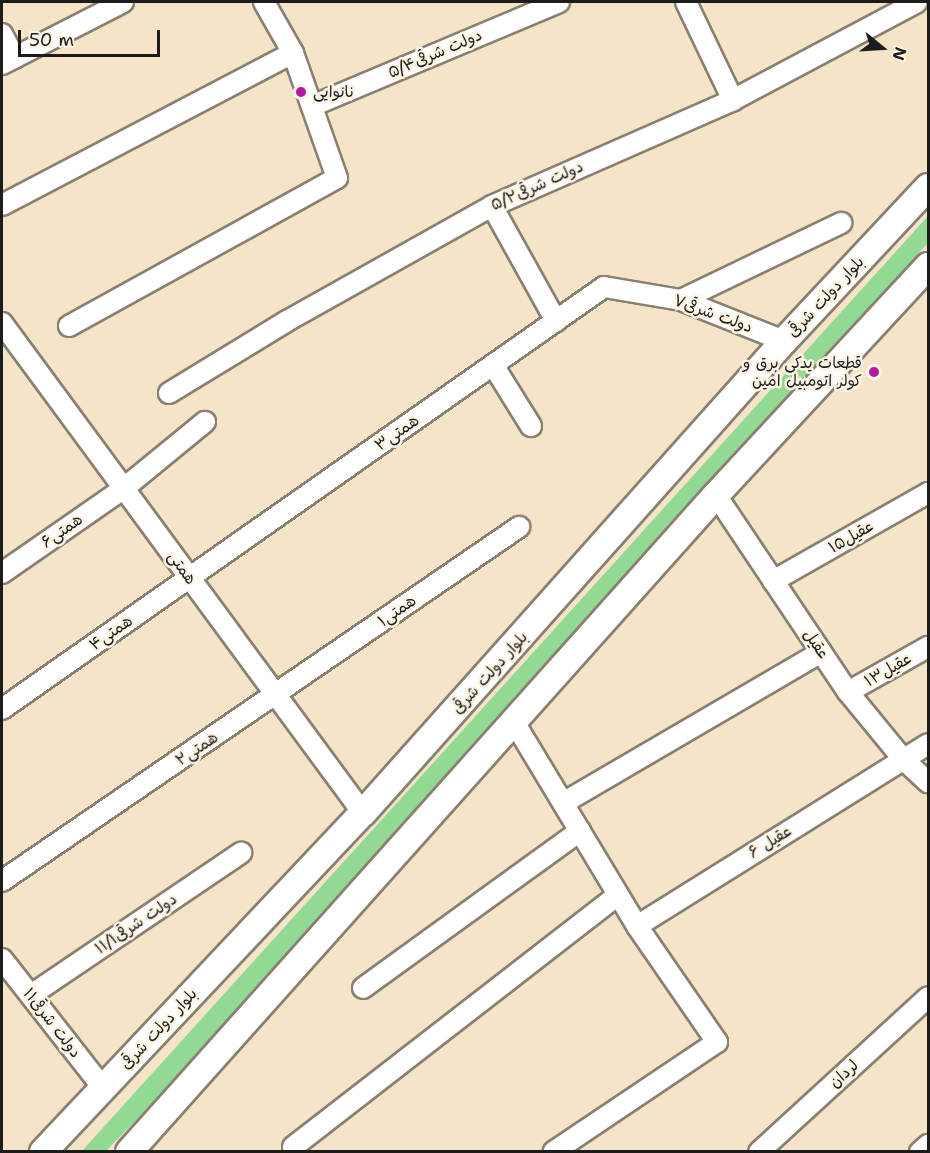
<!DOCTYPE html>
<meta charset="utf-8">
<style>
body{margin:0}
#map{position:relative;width:930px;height:1153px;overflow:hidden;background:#f6e4c9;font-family:"Shantell Sans","Playpen Sans Arabic",sans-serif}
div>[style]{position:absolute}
.green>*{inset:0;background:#92da94}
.roads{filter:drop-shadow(2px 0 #898072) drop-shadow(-2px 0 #898072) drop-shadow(0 2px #898072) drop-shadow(0 -2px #898072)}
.minor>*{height:20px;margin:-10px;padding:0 10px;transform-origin:10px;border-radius:10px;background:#fff}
.major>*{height:26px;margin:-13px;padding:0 13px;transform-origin:13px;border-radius:13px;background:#fff}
.dots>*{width:16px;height:16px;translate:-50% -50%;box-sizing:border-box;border:3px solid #fcf5e5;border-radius:50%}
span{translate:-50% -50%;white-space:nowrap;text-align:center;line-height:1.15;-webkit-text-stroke:5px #fcf5e5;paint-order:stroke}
.street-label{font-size:16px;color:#1c1c1c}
.poi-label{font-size:16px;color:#1c1c1c}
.left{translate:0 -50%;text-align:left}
.right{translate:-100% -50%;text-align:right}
.frame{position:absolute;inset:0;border:3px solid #1c1c1c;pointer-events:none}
.north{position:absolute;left:852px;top:18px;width:60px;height:60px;-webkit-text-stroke:4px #fcf5e5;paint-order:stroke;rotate:108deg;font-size:16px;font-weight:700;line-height:24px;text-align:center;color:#1c1c1c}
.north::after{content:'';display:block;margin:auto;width:21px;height:27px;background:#1c1c1c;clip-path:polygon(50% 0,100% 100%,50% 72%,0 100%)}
.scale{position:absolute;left:18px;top:30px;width:142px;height:27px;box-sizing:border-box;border:3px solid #1c1c1c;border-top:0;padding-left:8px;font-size:18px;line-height:21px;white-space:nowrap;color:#1c1c1c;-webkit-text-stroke:4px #fcf5e5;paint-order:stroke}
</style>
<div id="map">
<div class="green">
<i style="clip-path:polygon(928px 216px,928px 243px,149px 1107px,106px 1151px,81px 1152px)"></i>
</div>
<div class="roads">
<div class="minor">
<i style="left:686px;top:2px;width:109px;rotate:64.4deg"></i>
<i style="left:2px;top:34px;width:27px;rotate:62deg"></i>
<i style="left:2px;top:64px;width:136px;rotate:-27.1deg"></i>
<i style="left:312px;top:106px;width:268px;rotate:-22.8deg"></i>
<i style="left:2px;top:205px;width:328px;rotate:-27.6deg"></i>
<i style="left:492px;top:206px;width:132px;rotate:60.9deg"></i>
<i style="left:681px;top:300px;width:178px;rotate:-25.7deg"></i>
<i style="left:2px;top:323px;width:609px;rotate:53.62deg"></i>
<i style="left:69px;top:326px;width:306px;rotate:-28.9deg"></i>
<i style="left:337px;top:178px;width:133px;rotate:-109.4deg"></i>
<i style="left:293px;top:53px;width:59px;rotate:-119.6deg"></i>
<i style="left:493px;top:365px;width:72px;rotate:58.1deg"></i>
<i style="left:169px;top:393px;width:138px;rotate:-31.4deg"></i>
<i style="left:287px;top:321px;width:235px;rotate:-29.3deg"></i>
<i style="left:492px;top:206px;width:263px;rotate:-23.7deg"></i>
<i style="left:733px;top:100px;width:208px;rotate:-28deg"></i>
<i style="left:716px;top:495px;width:237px;rotate:56.2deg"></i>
<i style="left:848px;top:692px;width:87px;rotate:50.6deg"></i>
<i style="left:903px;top:759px;width:34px;rotate:43deg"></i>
<i style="left:2px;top:573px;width:147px;rotate:-34.8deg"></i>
<i style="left:123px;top:489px;width:106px;rotate:-39.3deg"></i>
<i style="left:773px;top:581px;width:178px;rotate:-29.6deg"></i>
<i style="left:848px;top:692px;width:92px;rotate:-29.4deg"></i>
<i style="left:2px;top:709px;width:735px;rotate:-35.03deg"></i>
<i style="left:604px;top:287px;width:78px;rotate:9.6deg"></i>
<i style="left:681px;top:300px;width:111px;rotate:21.7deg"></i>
<i style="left:514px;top:722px;width:238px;rotate:58.9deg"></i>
<i style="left:637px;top:926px;width:141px;rotate:55.4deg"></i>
<i style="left:717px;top:1042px;width:197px;rotate:146.1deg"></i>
<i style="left:563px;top:803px;width:299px;rotate:-30.3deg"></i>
<i style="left:2px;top:881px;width:627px;rotate:-34.4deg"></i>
<i style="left:637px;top:926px;width:343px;rotate:-32deg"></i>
<i style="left:2px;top:959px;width:164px;rotate:51.9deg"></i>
<i style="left:363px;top:988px;width:268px;rotate:-35.9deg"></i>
<i style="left:31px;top:995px;width:254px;rotate:-34.1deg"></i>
<i style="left:293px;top:1147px;width:411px;rotate:-37.8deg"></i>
<i style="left:759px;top:1152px;width:229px;rotate:-42.5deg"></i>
<i style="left:920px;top:1152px;width:11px;rotate:-41deg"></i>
</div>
<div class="major">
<i style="left:43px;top:1152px;width:466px;rotate:-46.7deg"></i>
<i style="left:363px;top:813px;width:632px;rotate:-48.27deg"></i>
<i style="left:784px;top:341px;width:211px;rotate:-46.9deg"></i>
<i style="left:129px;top:1152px;width:881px;rotate:-48.22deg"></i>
<i style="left:716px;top:495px;width:312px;rotate:-47.2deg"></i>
</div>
</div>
<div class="dots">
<i style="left:301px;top:92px;background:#b5179e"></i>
<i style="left:874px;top:372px;background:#b5179e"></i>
</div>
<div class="street-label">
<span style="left:435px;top:54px;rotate:-23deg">۵/۴دولت شرقی</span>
<span style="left:537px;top:186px;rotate:-24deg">۵/۲دولت شرقی</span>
<span style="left:826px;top:297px;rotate:-47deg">بلوار دولت شرقی</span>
<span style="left:713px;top:314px;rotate:20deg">۷دولت شرقی</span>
<span style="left:397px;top:433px;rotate:-35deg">۳همتی</span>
<span style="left:62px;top:531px;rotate:-35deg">۶همتی</span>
<span style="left:851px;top:537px;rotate:-30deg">عقیل۱۵</span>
<span style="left:182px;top:568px;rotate:54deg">همتی</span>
<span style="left:397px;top:611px;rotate:-35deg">۱همتی</span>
<span style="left:111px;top:633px;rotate:-35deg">۴همتی</span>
<span style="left:816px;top:644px;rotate:56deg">عقیل</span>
<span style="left:888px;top:670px;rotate:-30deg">عقیل۱۳</span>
<span style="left:490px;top:673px;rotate:-48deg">بلوار دولت شرقی</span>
<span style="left:197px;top:749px;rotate:-34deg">۲همتی</span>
<span style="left:770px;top:842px;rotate:-32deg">عقیل ۶</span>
<span style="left:136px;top:924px;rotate:-34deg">۱۱/۱دولت شرقی</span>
<span style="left:52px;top:1023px;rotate:52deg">۱۱دولت شرقی</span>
<span style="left:159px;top:1029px;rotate:-47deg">بلوار دولت شرقی</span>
<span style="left:844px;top:1074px;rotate:-42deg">لردان</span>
</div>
<div class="poi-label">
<span class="left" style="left:313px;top:92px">نانوایی</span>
<span class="right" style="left:862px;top:372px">قطعات یدکی برق و<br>کولر اتومبیل امین</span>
</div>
<div class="frame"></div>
<div class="north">N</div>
<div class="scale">50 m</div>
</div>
